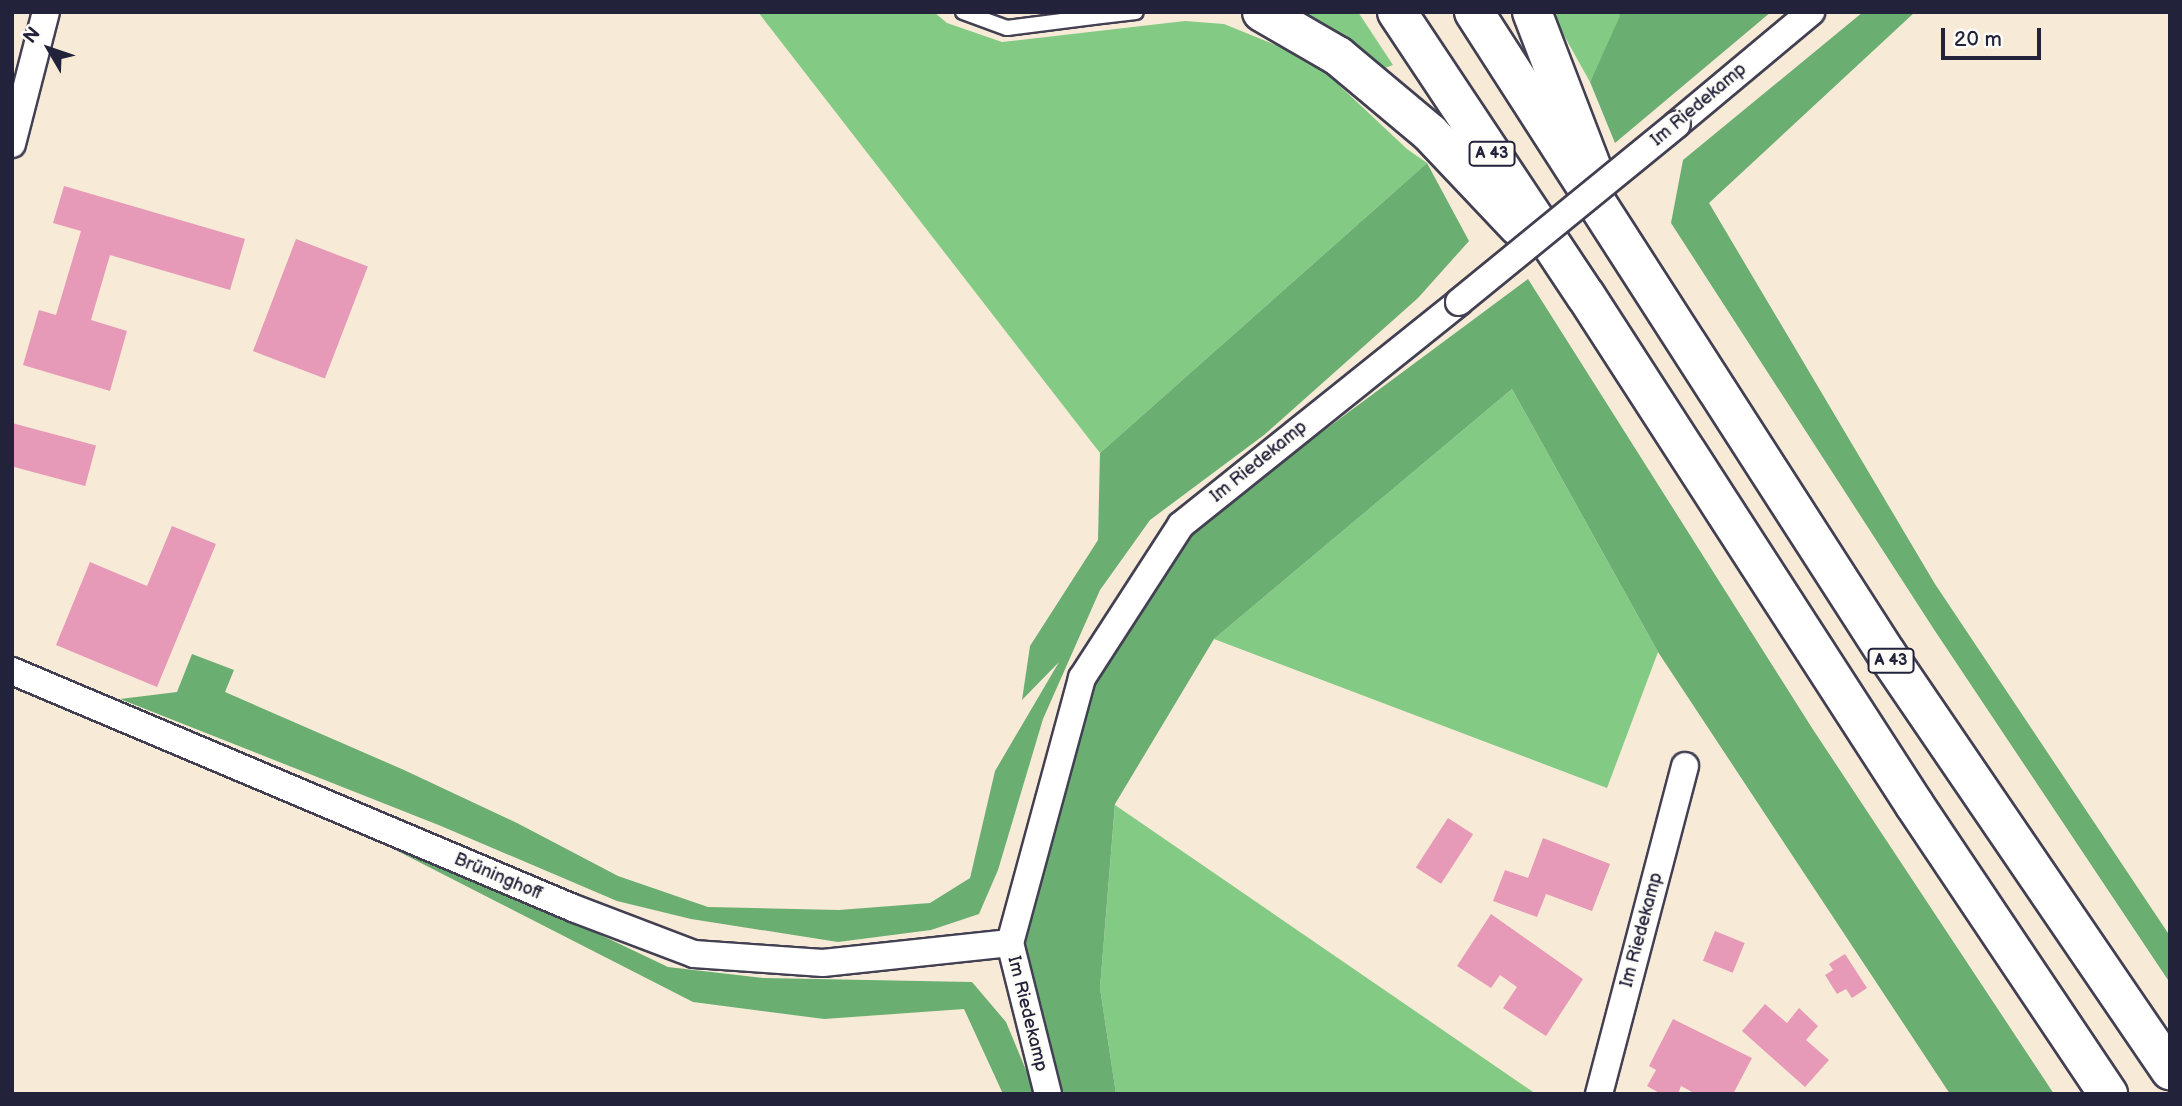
<!DOCTYPE html>
<meta charset="utf-8">
<style>
body{margin:0}
#map{position:relative;width:2182px;height:1106px;overflow:hidden;background:#f7ead7;font-family:"Balsamiq Sans",sans-serif}
div>[style]{position:absolute}
.green>*{inset:0;background:#83ca85}
.forest>*{inset:0;background:#6aae72}
.building>*{inset:0;background:#e79ab8;transform-origin:0 0}
.roads{filter:drop-shadow(2px 0 #424052) drop-shadow(-2px 0 #424052) drop-shadow(0 2px #424052) drop-shadow(0 -2px #424052)}
.service>*{height:14px;margin:-7px;padding:0 7px;transform-origin:7px;border-radius:7px;background:#fff}
.minor>*{height:26px;margin:-13px;padding:0 13px;transform-origin:13px;border-radius:13px;background:#fff}
.motorway>*{height:38px;margin:-19px;padding:0 19px;transform-origin:19px;border-radius:19px;background:#fff}
.bridges{filter:drop-shadow(2px 0 #424052) drop-shadow(-2px 0 #424052) drop-shadow(0 2px #424052) drop-shadow(0 -2px #424052)}
.minor-bridge>*{height:26px;margin:-13px;padding:0 13px;transform-origin:13px;border-radius:13px;background:#fff}
span{translate:-50% -50%;white-space:nowrap;text-align:center;line-height:1.15;-webkit-text-stroke:5px #fdfcf7;paint-order:stroke}
.shield-label span{padding:2px 5px;background:#fdfcf7;border:2px solid;border-radius:5px;-webkit-text-stroke-width:0}
.shield-label{font-size:16px;color:#22223b;font-weight:700}
.street-label{font-size:18px;color:#22223b}
.frame{position:absolute;inset:0;border:14px solid #22223b;pointer-events:none}
.north{position:absolute;left:14px;top:14px;width:70px;height:70px;-webkit-text-stroke:5px #fdfcf7;paint-order:stroke;rotate:309deg;font-size:19px;font-weight:700;line-height:28px;text-align:center;color:#22223b}
.north::after{content:'';display:block;margin:auto;width:24px;height:32px;background:#22223b;clip-path:polygon(50% 0,100% 100%,50% 72%,0 100%)}
.scale{position:absolute;left:1941px;top:28px;width:100px;height:32px;box-sizing:border-box;border:4px solid #22223b;border-top:0;padding-left:9px;font-size:21px;line-height:24px;white-space:nowrap;color:#22223b;-webkit-text-stroke:5px #fdfcf7;paint-order:stroke}
</style>
<div id="map">
<div class="green">
<i style="clip-path:polygon(758px 12px,934px 12px,947px 23px,1002px 42px,1185px 21px,1224px 24px,1300px 55px,1325px 72px,1407px 149px,1427px 163px,1100px 453px)"></i>
<i style="clip-path:polygon(1305px 12px,1358px 12px,1393px 65px,1385px 68px)"></i>
<i style="clip-path:polygon(1551px 12px,1619px 12px,1621px 16px,1590px 82px)"></i>
<i style="clip-path:polygon(1512px 389px,1658px 652px,1607px 788px,1214px 639px)"></i>
<i style="clip-path:polygon(1115px 805px,1536px 1094px,1116px 1094px,1100px 988px)"></i>
</div>
<div class="forest">
<i style="clip-path:polygon(1619px 12px,1771px 12px,1615px 143px,1590px 82px,1620px 16px)"></i>
<i style="clip-path:polygon(1863px 12px,1915px 12px,1709px 203px,1935px 584px,2170px 936px,2170px 983px,1935px 631px,1671px 223px,1683px 160px)"></i>
<i style="clip-path:polygon(1427px 163px,1469px 241px,1418px 298px,1264px 435px,1150px 520px,1100px 590px,1043px 719px,998px 870px,979px 914px,931px 930px,838px 942px,691px 919px,617px 901px,441px 826px,120px 699px,177px 692px,192px 654px,234px 670px,225px 692px,404px 770px,517px 823px,618px 876px,708px 907px,839px 910px,930px 903px,970px 878px,995px 771px,1059px 662px,1022px 700px,1030px 646px,1098px 540px,1100px 453px)"></i>
<i style="clip-path:polygon(1528px 279px,1812px 728px,2054px 1094px,1950px 1094px,1658px 652px,1512px 389px,1214px 639px,1115px 804px,1100px 988px,1116px 1094px,1055px 1094px,1015px 943px,1089px 685px,1187px 532px)"></i>
<i style="clip-path:polygon(370px 825px,668px 967px,763px 978px,972px 982px,1006px 1022px,1036px 1094px,1003px 1094px,964px 1009px,824px 1019px,693px 1002px,372px 838px)"></i>
</div>
<div class="building">
<i style="clip-path:polygon(64px 186px,245px 239px,230px 290px,110px 255px,91px 320px,127px 331px,110px 391px,23px 365px,39px 310px,56px 315px,81px 231px,53px 223px)"></i>
<i style="left:296px;top:239px;width:77px;height:120px;rotate:21deg"></i>
<i style="left:12px;top:423px;width:87px;height:42px;rotate:15deg"></i>
<i style="clip-path:polygon(172px 526px,216px 544px,157px 687px,56px 645px,90px 562px,147px 586px)"></i>
<i style="left:1448px;top:818px;width:30px;height:59px;rotate:33deg"></i>
<i style="clip-path:polygon(1543px 838px,1610px 864px,1592px 911px,1546px 894px,1537px 917px,1493px 901px,1505px 870px,1528px 878px)"></i>
<i style="clip-path:polygon(1491px 914px,1583px 979px,1546px 1036px,1503px 1008px,1517px 987px,1500px 975px,1491px 988px,1457px 966px)"></i>
<i style="left:1715px;top:931px;width:32px;height:32px;rotate:22deg"></i>
<i style="clip-path:polygon(1845px 954px,1867px 988px,1852px 998px,1846px 989px,1837px 994px,1825px 975px,1833px 970px,1829px 964px)"></i>
<i style="clip-path:polygon(1765px 1004px,1787px 1023px,1799px 1008px,1818px 1026px,1806px 1040px,1829px 1060px,1805px 1087px,1742px 1031px)"></i>
<i style="clip-path:polygon(1673px 1019px,1752px 1058px,1733px 1094px,1696px 1094px,1681px 1086px,1678px 1094px,1661px 1094px,1647px 1086px,1656px 1070px,1649px 1066px)"></i>
</div>
<div class="roads">
<div class="service">
<i style="left:963px;top:12px;width:47px;rotate:20deg"></i>
<i style="left:1007px;top:28px;width:87px;rotate:-7.3deg"></i>
<i style="left:1089px;top:12px;width:6px;rotate:51deg"></i>
<i style="left:1093px;top:17px;width:43px;rotate:-6.6deg"></i>
</div>
<div class="minor">
<i style="left:1677px;top:124px;width:175px;rotate:-39.9deg"></i>
<i style="left:12px;top:144px;width:136px;rotate:-75.6deg"></i>
<i style="left:12px;top:671px;width:609px;rotate:22.9deg"></i>
<i style="left:573px;top:908px;width:129px;rotate:20.8deg"></i>
<i style="left:694px;top:954px;width:129px;rotate:4deg"></i>
<i style="left:823px;top:963px;width:188px;rotate:-6.1deg"></i>
<i style="left:1048px;top:1094px;width:156px;rotate:-104.1deg"></i>
<i style="left:1010px;top:943px;width:275px;rotate:-74.8deg"></i>
<i style="left:1082px;top:678px;width:182px;rotate:-57.1deg"></i>
<i style="left:1181px;top:525px;width:356px;rotate:-38.7deg"></i>
<i style="left:1599px;top:1094px;width:339px;rotate:-75.3deg"></i>
</div>
<div class="motorway">
<i style="left:1262px;top:12px;width:88px;rotate:30.1deg"></i>
<i style="left:1338px;top:56px;width:120px;rotate:39.9deg"></i>
<i style="left:1430px;top:133px;width:129px;rotate:46.6deg"></i>
<i style="left:1397px;top:12px;width:341px;rotate:56.4deg"></i>
<i style="left:1586px;top:296px;width:605px;rotate:57.15deg"></i>
<i style="left:1914px;top:804px;width:349px;rotate:56.2deg"></i>
<i style="left:1474px;top:12px;width:762px;rotate:57.27deg"></i>
<i style="left:1886px;top:653px;width:505px;rotate:55.74deg"></i>
<i style="left:1532px;top:12px;width:170px;rotate:69deg"></i>
</div>
</div>
<div class="bridges">
<div class="minor-bridge">
<i style="left:1459px;top:302px;width:281px;rotate:-39.2deg"></i>
</div>
</div>
<div class="shield-label">
<span style="left:1492px;top:154px">A 43</span>
<span style="left:1891px;top:661px">A 43</span>
</div>
<div class="street-label">
<span style="left:1699px;top:105px;rotate:-40deg">Im Riedekamp</span>
<span style="left:1259px;top:462px;rotate:-39deg">Im Riedekamp</span>
<span style="left:498px;top:877px;rotate:23deg">Brüninghoff</span>
<span style="left:1642px;top:930px;rotate:-75deg">Im Riedekamp</span>
<span style="left:1027px;top:1014px;rotate:76deg">Im Riedekamp</span>
</div>
<div class="frame"></div>
<div class="north">N</div>
<div class="scale">20 m</div>
</div>
